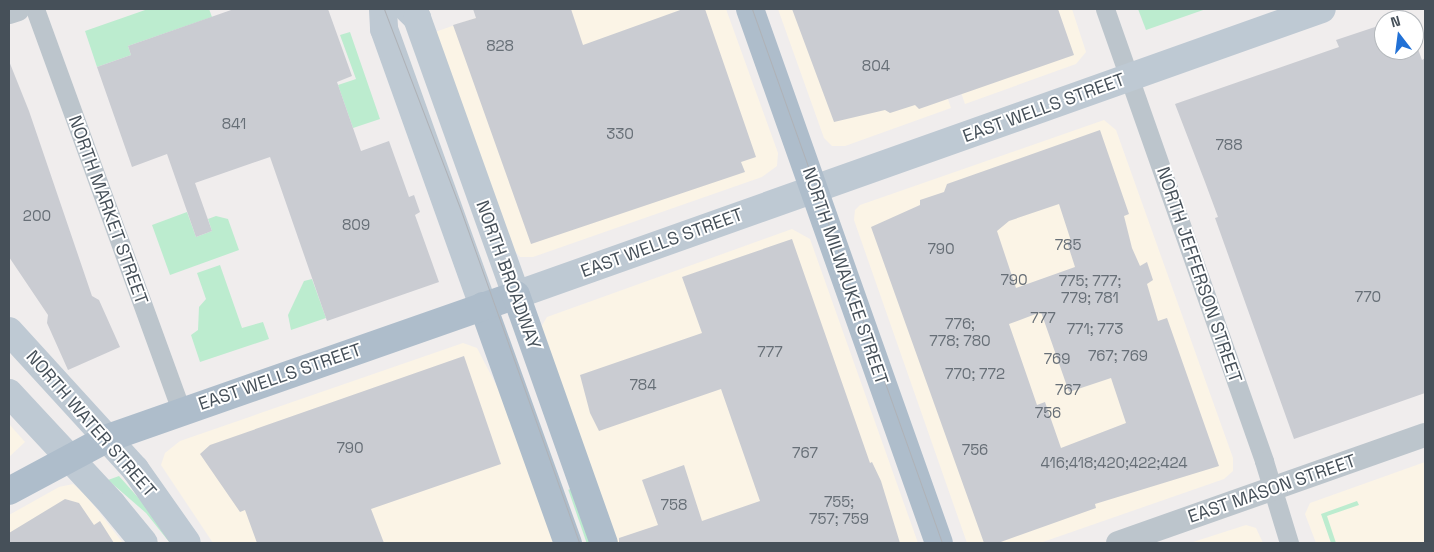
<!DOCTYPE html>
<style>
body{margin:0}
#map{position:relative;width:1434px;height:552px;overflow:hidden;background:#f0eded;font-family:"Space Grotesk",sans-serif}
div>[style]{position:absolute}
.commercial>*{inset:0;background:#fbf4e6}
.green>*{inset:0;background:#bceccf;transform-origin:0 0}
.building>*{inset:0;background:#caccd2}
.minor>*{height:19px;margin:-9.5px;padding:0 9.5px;transform-origin:9.5px;border-radius:9.5px;background:#bcc5cc}
.tertiary>*{height:24px;margin:-12px;padding:0 12px;transform-origin:12px;border-radius:12px;background:#bcc5cc}
.secondary>*{height:28px;margin:-14px;padding:0 14px;transform-origin:14px;border-radius:14px;background:#bec9d3}
.primary>*{height:28px;margin:-14px;padding:0 14px;transform-origin:14px;border-radius:14px;background:#aebdcb}
.tram>*{height:1px;margin:-0.5px;padding:0 0.5px;transform-origin:0.5px;border-radius:0.5px;background:#afb2b7}
span{translate:-50% -50%;white-space:nowrap;text-align:center;line-height:1.15;-webkit-text-stroke:4px #fff;paint-order:stroke}
.number-label{font-size:15px;color:#676f77}
.number-label span{-webkit-text-stroke-width:0}
.street-label{font-size:18px;color:#465059}
.frame{position:absolute;inset:0;border:10px solid #465059;pointer-events:none}
.north{position:absolute;left:1374px;top:10px;width:50px;height:50px;box-sizing:border-box;background:#fff;border:1px solid #b5b9bd;border-radius:50%;rotate:345deg;font-size:14px;font-weight:700;line-height:20px;text-align:center;color:#465059}
.north::after{content:'';display:block;margin:auto;width:18px;height:22px;background:#2171d6;clip-path:polygon(50% 0,100% 100%,50% 72%,0 100%)}
</style>
<div id="map">
<div class="commercial">
<i style="clip-path:polygon(501px 9px,726px 9px,778px 153px,777px 166px,762px 177px,533px 257px,520px 257px,513px 249px,435px 32px)"></i>
<i style="clip-path:polygon(778px 9px,917px 9px,951px 108px,845px 146px,832px 146px,824px 138px)"></i>
<i style="clip-path:polygon(932px 9px,1072px 9px,1086px 52px,1076px 64px,965px 104px)"></i>
<i style="clip-path:polygon(1104px 120px,1116px 130px,1233px 458px,1233px 471px,1224px 479px,1040px 543px,967px 543px,854px 220px,855px 210px,860px 205px)"></i>
<i style="clip-path:polygon(792px 229px,810px 239px,918px 543px,615px 543px,541px 327px,547px 317px)"></i>
<i style="clip-path:polygon(463px 343px,477px 348px,506px 404px,554px 543px,213px 543px,161px 465px,165px 453px,180px 441px)"></i>
<i style="clip-path:polygon(9px 424px,25px 442px,9px 457px)"></i>
<i style="clip-path:polygon(1425px 462px,1425px 543px,1316px 543px,1305px 514px,1310px 503px)"></i>
<i style="clip-path:polygon(73px 484px,85px 494px,123px 543px,9px 543px,9px 515px,59px 487px)"></i>
<i style="clip-path:polygon(1246px 525px,1256px 528px,1263px 543px,1190px 543px)"></i>
</div>
<div class="green">
<i style="clip-path:polygon(148px 9px,209px 9px,212px 17px,128px 46px,131px 55px,97px 67px,85px 31px)"></i>
<i style="clip-path:polygon(1138px 9px,1206px 9px,1146px 30px)"></i>
<i style="clip-path:polygon(350px 32px,380px 119px,353px 128px,338px 85px,356px 79px,340px 35px)"></i>
<i style="clip-path:polygon(187px 212px,196px 237px,212px 231px,208px 219px,216px 216px,228px 219px,239px 250px,170px 275px,152px 225px)"></i>
<i style="clip-path:polygon(220px 265px,242px 328px,263px 322px,269px 339px,200px 362px,191px 335px,198px 330px,199px 307px,206px 299px,197px 273px)"></i>
<i style="clip-path:polygon(312px 279px,326px 318px,291px 330px,288px 315px,304px 281px)"></i>
<i style="clip-path:polygon(119px 476px,150px 511px,175px 543px,170px 543px,146px 513px,108px 480px)"></i>
<i style="left:573px;top:488px;width:58px;height:5px;rotate:71deg"></i>
<i style="clip-path:polygon(1357px 501px,1359px 505px,1327px 516px,1336px 543px,1331px 543px,1321px 514px)"></i>
</div>
<div class="building">
<i style="clip-path:polygon(234px 9px,328px 9px,352px 76px,337px 82px,361px 151px,389px 141px,409px 197px,414px 195px,420px 212px,415px 215px,439px 282px,327px 321px,270px 157px,195px 183px,212px 231px,196px 237px,167px 154px,132px 167px,97px 67px,131px 55px,128px 46px)"></i>
<i style="clip-path:polygon(473px 9px,571px 9px,583px 45px,683px 9px,705px 9px,756px 157px,741px 162px,745px 172px,531px 244px,453px 25px,476px 18px)"></i>
<i style="clip-path:polygon(792px 9px,1058px 9px,1074px 55px,919px 109px,915px 105px,890px 113px,885px 110px,834px 122px)"></i>
<i style="clip-path:polygon(1398px 9px,1403px 9px,1407px 20px,1392px 20px)"></i>
<i style="clip-path:polygon(1384px 24px,1384px 50px,1414px 50px,1414px 38px,1422px 60px,1425px 58px,1425px 393px,1294px 439px,1215px 218px,1218px 217px,1205px 182px,1175px 104px,1339px 47px,1336px 40px)"></i>
<i style="clip-path:polygon(9px 61px,29px 111px,92px 296px,99px 300px,120px 347px,68px 370px,47px 323px,48px 315px,9px 257px)"></i>
<i style="clip-path:polygon(evenodd,1100px 130px,1129px 214px,1124px 216px,1132px 248px,1140px 266px,1147px 262px,1153px 280px,1147px 284px,1158px 321px,1167px 318px,1219px 466px,1095px 504px,1096px 508px,998px 543px,984px 543px,871px 227px,920px 205px,920px 200px,944px 192px,947px 184px,1100px 130px,1059px 204px,1071px 241px,1067px 242px,1075px 267px,1016px 288px,997px 231px,1009px 221px,1059px 204px,1100px 130px,1041px 312px,1069px 392px,1111px 378px,1126px 423px,1061px 448px,1045px 402px,1037px 405px,1009px 324px,1041px 312px)"></i>
<i style="clip-path:polygon(792px 239px,870px 463px,872px 462px,881px 481px,900px 543px,619px 543px,619px 538px,658px 525px,642px 480px,684px 465px,702px 521px,760px 501px,721px 389px,599px 431px,590px 413px,580px 375px,702px 333px,682px 277px)"></i>
<i style="clip-path:polygon(464px 356px,501px 464px,371px 509px,384px 543px,257px 543px,245px 510px,240px 512px,200px 454px,210px 445px)"></i>
<i style="clip-path:polygon(65px 499px,79px 503px,94px 525px,100px 521px,114px 543px,9px 543px,9px 533px)"></i>
</div>
<div class="minor">
<i style="left:35px;top:9px;width:428px;rotate:70deg"></i>
<i style="left:1105px;top:9px;width:479px;rotate:70.6deg"></i>
<i style="left:1264px;top:461px;width:86px;rotate:73deg"></i>
</div>
<div class="tertiary">
<i style="left:9px;top:12px;width:9px;rotate:-18deg"></i>
<i style="left:1118px;top:543px;width:325px;rotate:-19.4deg"></i>
</div>
<div class="secondary">
<i style="left:383px;top:9px;width:20px;rotate:87deg"></i>
<i style="left:384px;top:29px;width:294px;rotate:70.3deg"></i>
<i style="left:408px;top:9px;width:13px;rotate:45deg"></i>
<i style="left:417px;top:18px;width:294px;rotate:70.3deg"></i>
<i style="left:516px;top:295px;width:855px;rotate:-19.54deg"></i>
<i style="left:9px;top:331px;width:187px;rotate:47.6deg"></i>
<i style="left:135px;top:469px;width:90px;rotate:54.9deg"></i>
<i style="left:9px;top:393px;width:151px;rotate:47.1deg"></i>
<i style="left:112px;top:504px;width:50px;rotate:50.6deg"></i>
</div>
<div class="primary">
<i style="left:750px;top:9px;width:566px;rotate:70.51deg"></i>
<i style="left:483px;top:306px;width:252px;rotate:70.3deg"></i>
<i style="left:9px;top:491px;width:112px;rotate:-28.2deg"></i>
<i style="left:108px;top:438px;width:432px;rotate:-19.3deg"></i>
<i style="left:516px;top:295px;width:263px;rotate:70.5deg"></i>
</div>
<div class="tram">
<i style="left:384px;top:9px;width:213px;rotate:69.1deg"></i>
<i style="left:460px;top:208px;width:356px;rotate:70.4deg"></i>
<i style="left:752px;top:9px;width:567px;rotate:70.41deg"></i>
</div>
<div class="number-label">
<span style="left:500px;top:46px">828</span>
<span style="left:876px;top:66px">804</span>
<span style="left:234px;top:124px">841</span>
<span style="left:620px;top:134px">330</span>
<span style="left:1229px;top:145px">788</span>
<span style="left:37px;top:216px">200</span>
<span style="left:356px;top:225px">809</span>
<span style="left:1068px;top:245px">785</span>
<span style="left:941px;top:249px">790</span>
<span style="left:1014px;top:280px">790</span>
<span style="left:1090px;top:289px">775; 777;<br>779; 781</span>
<span style="left:1368px;top:297px">770</span>
<span style="left:1043px;top:318px">777</span>
<span style="left:960px;top:332px">776;<br>778; 780</span>
<span style="left:1095px;top:329px">771; 773</span>
<span style="left:770px;top:352px">777</span>
<span style="left:1118px;top:356px">767; 769</span>
<span style="left:1057px;top:359px">769</span>
<span style="left:975px;top:374px">770; 772</span>
<span style="left:643px;top:385px">784</span>
<span style="left:1068px;top:390px">767</span>
<span style="left:1048px;top:413px">756</span>
<span style="left:350px;top:448px">790</span>
<span style="left:975px;top:450px">756</span>
<span style="left:805px;top:453px">767</span>
<span style="left:1114px;top:463px">416;418;420;422;424</span>
<span style="left:839px;top:510px">755;<br>757; 759</span>
<span style="left:674px;top:505px">758</span>
</div>
<div class="street-label">
<span style="left:1044px;top:108px;rotate:-20deg">EAST WELLS STREET</span>
<span style="left:108px;top:210px;rotate:70deg">NORTH MARKET STREET</span>
<span style="left:662px;top:243px;rotate:-20deg">EAST WELLS STREET</span>
<span style="left:508px;top:275px;rotate:70deg">NORTH BROADWAY</span>
<span style="left:1199px;top:275px;rotate:71deg">NORTH JEFFERSON STREET</span>
<span style="left:845px;top:276px;rotate:71deg">NORTH MILWAUKEE STREET</span>
<span style="left:280px;top:377px;rotate:-19deg">EAST WELLS STREET</span>
<span style="left:91px;top:424px;rotate:49deg">NORTH WATER STREET</span>
<span style="left:1272px;top:489px;rotate:-19deg">EAST MASON STREET</span>
</div>
<div class="frame"></div>
<div class="north">N</div>
</div>
